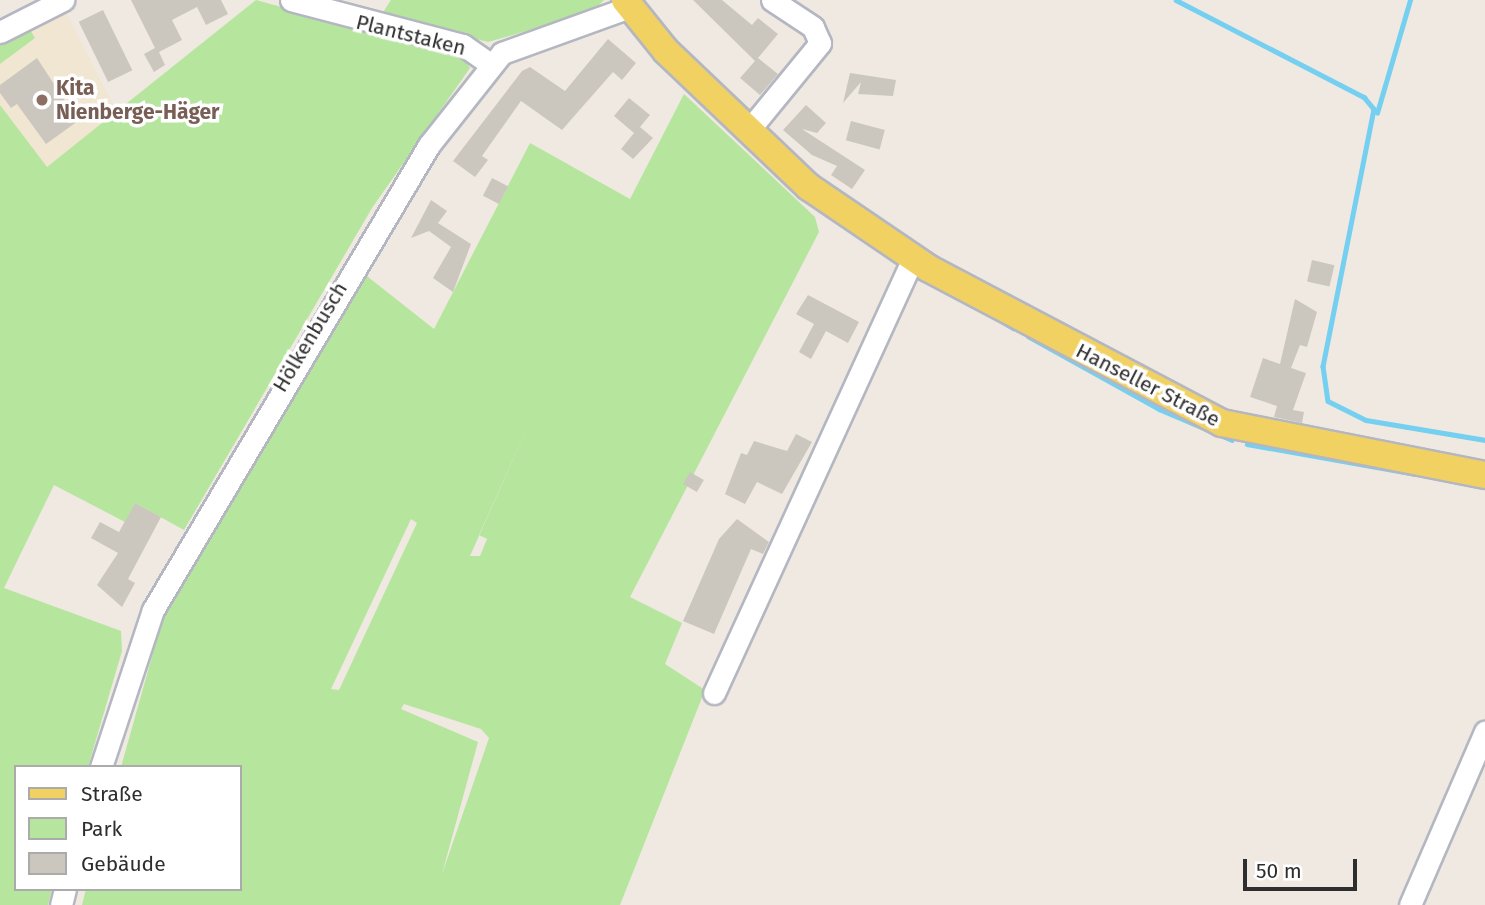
<!DOCTYPE html>
<meta charset="utf-8">
<style>
body{margin:0}
#map{position:relative;width:1485px;height:905px;overflow:hidden;background:#efe9e1;font-family:"Fira Sans",sans-serif}
div>[style]{position:absolute}
.education>*{inset:0;background:#f0e6d1}
.green>*{inset:0;background:#b6e59e}
.stream>*{height:4.5px;margin:-2.25px;padding:0 2.25px;transform-origin:2.25px;border-radius:2.25px;background:#75cff0}
.building>*{inset:0;background:#cbc7bf;transform-origin:0 0}
.roads{filter:drop-shadow(2px 0 #b4b7c1) drop-shadow(-2px 0 #b4b7c1) drop-shadow(0 2px #b4b7c1) drop-shadow(0 -2px #b4b7c1)}
.minor>*{height:21px;margin:-10.5px;padding:0 10.5px;transform-origin:10.5px;border-radius:10.5px;background:#fff}
.major>*{height:26px;margin:-13px;padding:0 13px;transform-origin:13px;border-radius:13px;background:#f2d163}
.dots>*{width:19px;height:19px;translate:-50% -50%;box-sizing:border-box;border:4px solid #fff;border-radius:50%}
span{translate:-50% -50%;white-space:nowrap;text-align:center;line-height:1.15;-webkit-text-stroke:7px #fff;paint-order:stroke}
.street-label{font-size:21px;color:#2e2e2e}
.education-label{font-size:21px;color:#785e54;font-weight:700}
.left{translate:0 -50%;text-align:left}
.legend{position:absolute;left:14px;top:765px;width:228px;height:126px;box-sizing:border-box;background:#fff;border:2px solid #ababab;margin:0;padding:9px 12px;list-style:none;font-size:21px;color:#2e2e2e}
.legend li{display:flex;align-items:center;gap:14px;height:35px}
.legend b{width:35px;border:2px solid #ababab}
.scale{position:absolute;left:1243px;top:859px;width:114px;height:32px;box-sizing:border-box;border:4px solid #2e2e2e;border-top:0;padding-left:9px;font-size:21px;line-height:24px;white-space:nowrap;color:#2e2e2e;-webkit-text-stroke:5px #fff;paint-order:stroke}
</style>
<div id="map">
<div class="education">
<i style="clip-path:polygon(64px 9px,117px 112px,46px 168px,0 105px,0 64px,35px 38px,29px 28px)"></i>
</div>
<div class="green">
<i style="clip-path:polygon(256px 0,463px 57px,470px 68px,372px 208px,184px 530px,135px 503px,125px 522px,54px 485px,4px 588px,121px 631px,122px 651px,88px 767px,16px 767px,16px 889px,52px 889px,48px 905px,0 905px,0 105px,47px 167px)"></i>
<i style="clip-path:polygon(391px 0,604px 0,592px 12px,488px 42px,382px 14px)"></i>
<i style="clip-path:polygon(29px 28px,35px 38px,0 64px,0 40px)"></i>
<i style="clip-path:polygon(evenodd,684px 94px,815px 217px,819px 232px,630px 597px,682px 623px,665px 664px,705px 690px,620px 905px,82px 905px,86px 889px,240px 889px,240px 767px,121px 767px,162px 621px,363px 273px,434px 329px,530px 143px,630px 199px,684px 94px,535px 411px,479px 535px,487px 539px,480px 556px,470px 556px,535px 411px,684px 94px,411px 519px,417px 523px,339px 690px,331px 689px,411px 519px,684px 94px,404px 704px,481px 729px,489px 738px,442px 874px,478px 742px,401px 709px,404px 704px)"></i>
</div>
<div class="stream">
<i style="left:1176px;top:0;width:212px;rotate:27.3deg"></i>
<i style="left:1364px;top:97px;width:16px;rotate:50deg"></i>
<i style="left:1374px;top:109px;width:262px;rotate:101.2deg"></i>
<i style="left:1323px;top:366px;width:35px;rotate:82deg"></i>
<i style="left:1328px;top:401px;width:42px;rotate:26.6deg"></i>
<i style="left:1366px;top:420px;width:121px;rotate:9.5deg"></i>
<i style="left:1377px;top:113px;width:118px;rotate:-73.7deg"></i>
<i style="left:1003px;top:322px;width:12px;rotate:31deg"></i>
<i style="left:1028px;top:336px;width:150px;rotate:29.1deg"></i>
<i style="left:1159px;top:409px;width:79px;rotate:23deg"></i>
<i style="left:1247px;top:444px;width:171px;rotate:10.1deg"></i>
</div>
<div class="building">
<i style="clip-path:polygon(131px 0,221px 0,228px 14px,206px 25px,197px 7px,172px 20px,182px 40px,159px 52px,165px 65px,154px 72px,144px 54px,155px 48px)"></i>
<i style="clip-path:polygon(693px 0,722px 0,752px 25px,758px 18px,778px 34px,758px 58px,778px 74px,760px 95px,740px 78px,755px 61px)"></i>
<i style="left:103px;top:10px;width:67px;height:27px;rotate:64deg"></i>
<i style="clip-path:polygon(608px 39px,636px 63px,622px 80px,613px 72px,562px 130px,521px 101px,482px 156px,488px 160px,475px 177px,453px 161px,522px 71px,530px 67px,565px 91px)"></i>
<i style="clip-path:polygon(37px 58px,78px 121px,46px 144px,17px 104px,11px 108px,0 93px,0 85px)"></i>
<i style="clip-path:polygon(850px 73px,896px 80px,893px 96px,858px 94px,861px 82px,843px 103px)"></i>
<i style="clip-path:polygon(629px 98px,650px 115px,640px 127px,653px 138px,633px 159px,621px 149px,634px 133px,614px 116px)"></i>
<i style="clip-path:polygon(806px 105px,826px 123px,817px 133px,802px 129px,865px 170px,852px 189px,831px 175px,837px 166px,812px 155px,783px 130px)"></i>
<i style="left:851px;top:121px;width:35px;height:20px;rotate:15deg"></i>
<i style="left:492px;top:178px;width:18px;height:20px;rotate:27deg"></i>
<i style="clip-path:polygon(431px 200px,447px 211px,438px 223px,471px 244px,453px 292px,433px 278px,451px 247px,429px 231px,411px 238px)"></i>
<i style="left:1312px;top:260px;width:23px;height:22px;rotate:13deg"></i>
<i style="clip-path:polygon(808px 295px,859px 322px,848px 343px,826px 331px,811px 359px,799px 352px,814px 324px,796px 314px)"></i>
<i style="clip-path:polygon(1295px 299px,1317px 312px,1307px 347px,1300px 345px,1291px 368px,1306px 373px,1293px 410px,1304px 412px,1302px 423px,1274px 417px,1277px 406px,1250px 397px,1263px 358px,1280px 364px)"></i>
<i style="clip-path:polygon(796px 434px,812px 442px,782px 494px,757px 482px,745px 504px,725px 494px,741px 453px,747px 455px,754px 441px,787px 451px)"></i>
<i style="left:690px;top:472px;width:16px;height:14px;rotate:30deg"></i>
<i style="clip-path:polygon(135px 503px,161px 517px,128px 579px,135px 583px,122px 607px,97px 585px,118px 553px,91px 538px,100px 522px,119px 532px)"></i>
<i style="clip-path:polygon(737px 519px,769px 542px,763px 554px,751px 549px,714px 634px,683px 621px,719px 539px)"></i>
</div>
<div class="roads">
<div class="minor">
<i style="left:291px;top:0;width:178px;rotate:14.7deg"></i>
<i style="left:463px;top:45px;width:32px;rotate:35deg"></i>
<i style="left:0;top:32px;width:71px;rotate:-26.9deg"></i>
<i style="left:748px;top:131px;width:114px;rotate:-50.7deg"></i>
<i style="left:820px;top:43px;width:17px;rotate:-114deg"></i>
<i style="left:813px;top:27px;width:49px;rotate:-146.6deg"></i>
<i style="left:714px;top:693px;width:477px;rotate:-65.4deg"></i>
<i style="left:101px;top:767px;width:165px;rotate:-71.7deg"></i>
<i style="left:153px;top:610px;width:541px;rotate:-59.31deg"></i>
<i style="left:429px;top:145px;width:117px;rotate:-51.6deg"></i>
<i style="left:502px;top:53px;width:136px;rotate:-19.8deg"></i>
<i style="left:61px;top:905px;width:16px;rotate:-76deg"></i>
<i style="left:1410px;top:905px;width:189px;rotate:-66.6deg"></i>
</div>
<div class="major">
<i style="left:625px;top:0;width:65px;rotate:51.2deg"></i>
<i style="left:666px;top:51px;width:197px;rotate:43.6deg"></i>
<i style="left:809px;top:187px;width:144px;rotate:34.2deg"></i>
<i style="left:928px;top:268px;width:332px;rotate:27.8deg"></i>
<i style="left:1222px;top:423px;width:268px;rotate:11.2deg"></i>
</div>
</div>
<div class="dots">
<i style="left:42px;top:100px;background:#8d6e63"></i>
</div>
<div class="street-label">
<span style="left:411px;top:35px;rotate:14deg">Plantstaken</span>
<span style="left:310px;top:337px;rotate:-59deg">Hölkenbusch</span>
<span style="left:1148px;top:385px;rotate:27deg">Hanseller Straße</span>
</div>
<div class="education-label">
<span class="left" style="left:56px;top:100px">Kita<br>Nienberge-Häger</span>
</div>
<ul class="legend">
<li><b style="height:9px;background:#f2d163"></b>Straße</li>
<li><b style="height:19px;background:#b6e59e"></b>Park</li>
<li><b style="height:19px;background:#cbc7bf"></b>Gebäude</li>
</ul>
<div class="scale">50 m</div>
</div>
